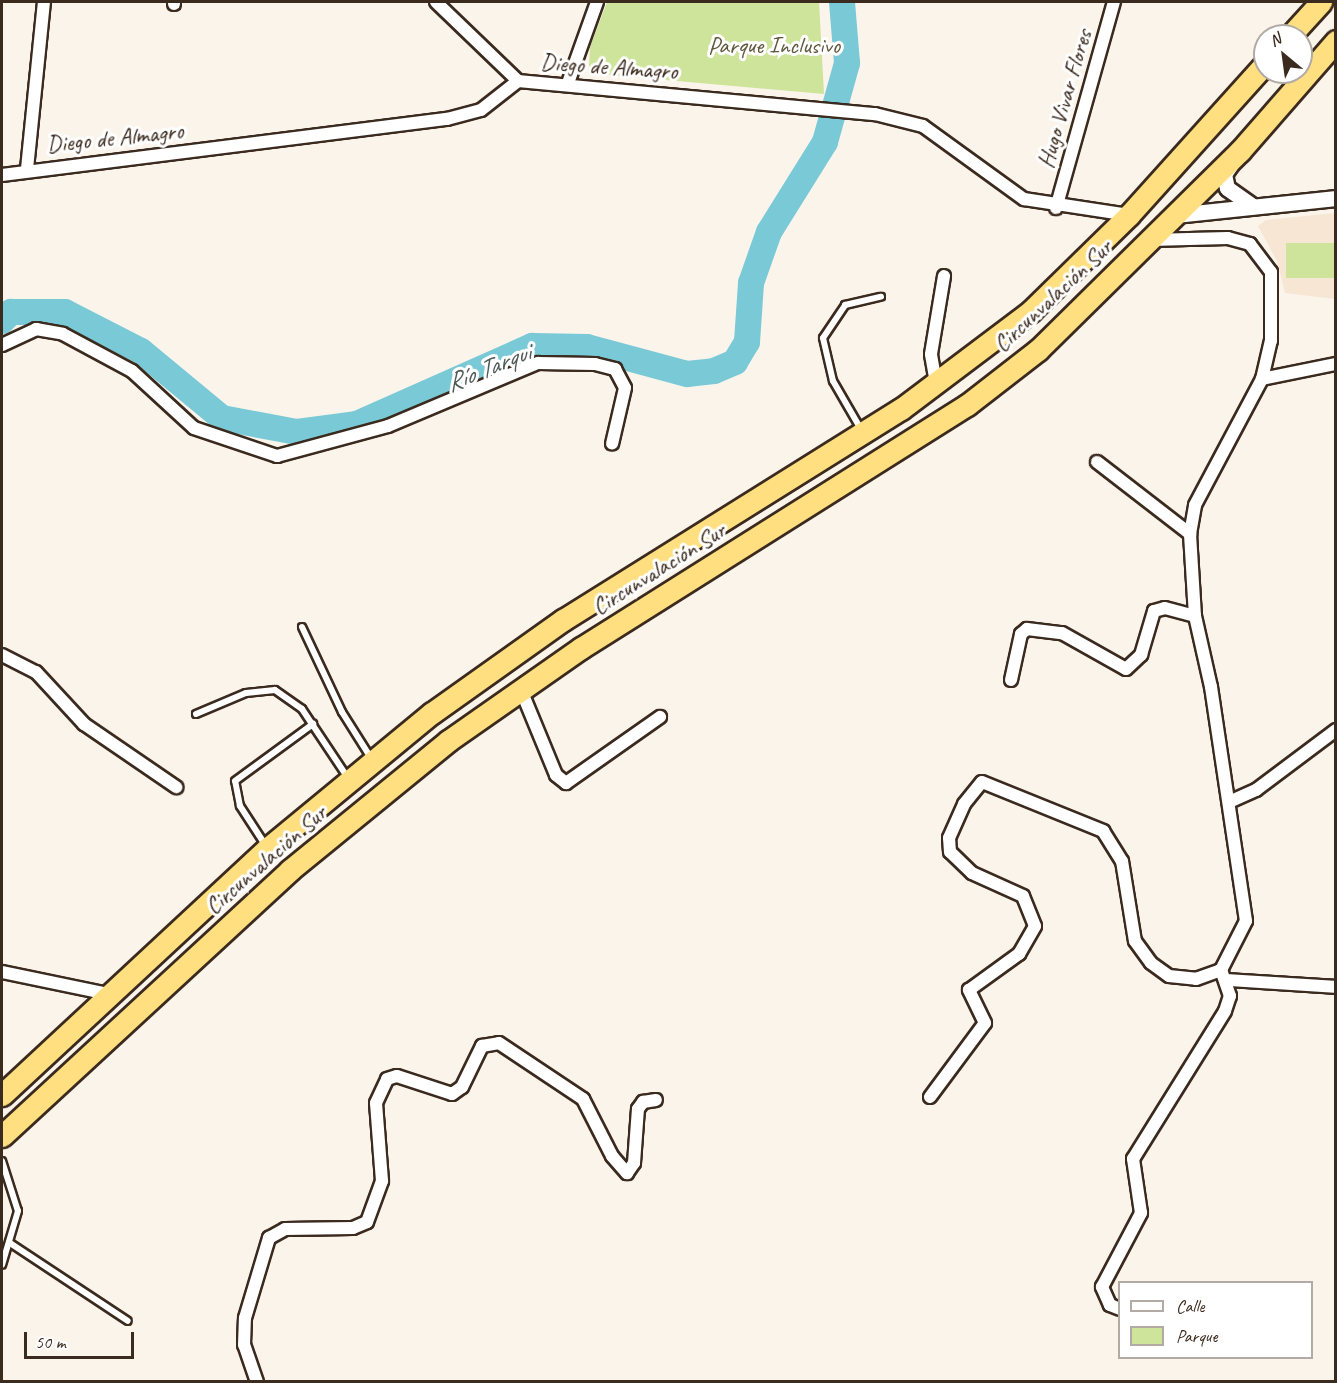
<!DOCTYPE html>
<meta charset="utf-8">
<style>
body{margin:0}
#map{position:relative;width:1337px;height:1383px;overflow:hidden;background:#fbf4eb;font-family:Caveat,sans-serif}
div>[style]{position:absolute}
.built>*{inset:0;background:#f6e6d3}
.green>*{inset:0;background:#cde49a;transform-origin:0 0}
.river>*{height:26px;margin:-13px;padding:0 13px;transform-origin:13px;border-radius:13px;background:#7ac9d6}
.roads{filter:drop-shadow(2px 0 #3b2a1e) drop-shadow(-2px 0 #3b2a1e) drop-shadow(0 2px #3b2a1e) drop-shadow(0 -2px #3b2a1e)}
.service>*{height:6px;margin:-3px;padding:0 3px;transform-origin:3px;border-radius:3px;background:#fff}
.minor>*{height:12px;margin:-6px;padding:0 6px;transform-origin:6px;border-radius:6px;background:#fff}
.tertiary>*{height:15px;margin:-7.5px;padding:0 7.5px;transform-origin:7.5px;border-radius:7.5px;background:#fff}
.trunk>*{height:21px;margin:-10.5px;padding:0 10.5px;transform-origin:10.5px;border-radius:10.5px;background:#ffdf80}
span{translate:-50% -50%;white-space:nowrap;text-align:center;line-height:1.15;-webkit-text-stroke:6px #fff;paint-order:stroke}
.park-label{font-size:24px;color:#60583d}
.street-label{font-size:24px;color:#3b2a1e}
.water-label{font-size:26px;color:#4e5a55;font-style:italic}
.frame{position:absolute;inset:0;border:3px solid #3b2a1e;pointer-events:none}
.legend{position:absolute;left:1118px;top:1281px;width:195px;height:78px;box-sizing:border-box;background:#fff;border:2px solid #b1aaa5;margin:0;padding:8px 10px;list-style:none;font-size:18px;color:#3b2a1e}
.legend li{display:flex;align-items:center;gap:12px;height:30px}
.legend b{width:30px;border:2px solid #b1aaa5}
.north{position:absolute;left:1253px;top:24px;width:60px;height:60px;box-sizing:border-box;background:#fff;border:2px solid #b1aaa5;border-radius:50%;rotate:331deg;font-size:16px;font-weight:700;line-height:24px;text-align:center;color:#3b2a1e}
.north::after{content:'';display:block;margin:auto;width:21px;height:27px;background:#3b2a1e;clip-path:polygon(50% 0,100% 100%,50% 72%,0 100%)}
.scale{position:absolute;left:24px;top:1332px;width:110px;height:27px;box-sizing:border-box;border:3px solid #3b2a1e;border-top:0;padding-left:8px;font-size:18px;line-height:21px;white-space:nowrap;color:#3b2a1e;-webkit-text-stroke:4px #fff;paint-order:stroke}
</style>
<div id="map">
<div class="built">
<i style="clip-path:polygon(1335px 213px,1335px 299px,1285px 293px,1277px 261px,1258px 226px,1266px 220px)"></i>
</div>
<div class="green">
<i style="clip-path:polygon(607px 2px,819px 2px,824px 94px,599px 74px,589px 66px,590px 47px)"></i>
<i style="left:1286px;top:243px;width:49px;height:35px"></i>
</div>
<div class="river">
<i style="left:2px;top:321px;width:13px;rotate:-45deg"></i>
<i style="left:11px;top:312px;width:54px"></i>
<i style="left:65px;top:312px;width:85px;rotate:27.2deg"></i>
<i style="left:141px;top:351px;width:105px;rotate:39.6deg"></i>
<i style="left:222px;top:418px;width:76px;rotate:10.6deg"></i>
<i style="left:297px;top:432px;width:61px;rotate:-7.6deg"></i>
<i style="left:357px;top:424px;width:192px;rotate:-24deg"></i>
<i style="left:532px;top:346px;width:55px;rotate:1deg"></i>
<i style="left:587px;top:347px;width:104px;rotate:15.1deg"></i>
<i style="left:687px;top:374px;width:27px;rotate:-6deg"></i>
<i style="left:714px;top:371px;width:23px;rotate:-23deg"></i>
<i style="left:735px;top:362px;width:23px;rotate:-59deg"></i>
<i style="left:747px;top:342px;width:59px;rotate:-86.1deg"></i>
<i style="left:751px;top:283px;width:54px;rotate:-70.6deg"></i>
<i style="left:769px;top:232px;width:106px;rotate:-58.1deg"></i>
<i style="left:825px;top:142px;width:82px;rotate:-74.4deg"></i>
<i style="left:847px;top:63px;width:61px;rotate:-94.7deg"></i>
</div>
<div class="roads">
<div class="service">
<i style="left:862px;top:431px;width:58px;rotate:-120.1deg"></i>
<i style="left:833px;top:381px;width:44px;rotate:-103.1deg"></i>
<i style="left:823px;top:338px;width:40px;rotate:-56deg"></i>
<i style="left:845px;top:305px;width:37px;rotate:-13deg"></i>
<i style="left:302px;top:627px;width:94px;rotate:64.8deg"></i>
<i style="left:342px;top:712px;width:54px;rotate:57.8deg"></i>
<i style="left:196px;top:714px;width:54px;rotate:-22.8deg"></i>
<i style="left:246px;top:693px;width:29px;rotate:-6deg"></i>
<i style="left:275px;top:690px;width:33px;rotate:35deg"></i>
<i style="left:302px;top:709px;width:83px;rotate:56.3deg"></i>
<i style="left:266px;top:846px;width:48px;rotate:-123deg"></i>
<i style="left:240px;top:806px;width:25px;rotate:-101deg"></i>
<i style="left:235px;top:781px;width:97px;rotate:-36.2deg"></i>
<i style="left:2px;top:1161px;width:52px;rotate:72.3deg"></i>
<i style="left:18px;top:1211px;width:56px;rotate:106.5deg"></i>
<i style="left:10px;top:1243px;width:141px;rotate:33.5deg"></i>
</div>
<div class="minor">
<i style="left:436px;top:2px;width:114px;rotate:43.9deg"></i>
<i style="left:174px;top:4px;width:2px;rotate:-90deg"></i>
<i style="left:568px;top:83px;width:86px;rotate:-70.3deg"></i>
<i style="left:27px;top:169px;width:168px;rotate:-84.2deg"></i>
<i style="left:2px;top:175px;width:449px;rotate:-7.2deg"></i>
<i style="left:447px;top:119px;width:35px;rotate:-15deg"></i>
<i style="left:481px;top:110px;width:47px;rotate:-38.1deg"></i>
<i style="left:518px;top:81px;width:359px;rotate:5.3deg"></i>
<i style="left:875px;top:114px;width:49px;rotate:14deg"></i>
<i style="left:923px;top:126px;width:125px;rotate:35.9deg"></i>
<i style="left:1024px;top:199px;width:106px;rotate:8.7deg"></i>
<i style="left:1056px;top:208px;width:214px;rotate:-74.3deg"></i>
<i style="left:2px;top:345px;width:38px;rotate:-25deg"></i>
<i style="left:36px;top:329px;width:27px;rotate:10deg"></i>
<i style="left:63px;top:334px;width:78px;rotate:28.2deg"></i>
<i style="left:132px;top:371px;width:84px;rotate:42.6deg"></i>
<i style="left:194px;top:428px;width:88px;rotate:18.6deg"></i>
<i style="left:277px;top:456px;width:115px;rotate:-15.1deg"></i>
<i style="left:388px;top:426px;width:163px;rotate:-22.8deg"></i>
<i style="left:538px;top:363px;width:57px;rotate:1deg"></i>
<i style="left:595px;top:364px;width:21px;rotate:14deg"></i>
<i style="left:615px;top:369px;width:21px;rotate:62deg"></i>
<i style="left:625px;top:388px;width:57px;rotate:103.1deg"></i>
<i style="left:1262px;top:379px;width:76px;rotate:-11.5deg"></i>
<i style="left:936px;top:383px;width:29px;rotate:-100deg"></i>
<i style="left:931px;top:354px;width:79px;rotate:-80.5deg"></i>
<i style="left:1097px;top:462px;width:118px;rotate:37.7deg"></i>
<i style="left:2px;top:655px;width:38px;rotate:27deg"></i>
<i style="left:36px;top:672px;width:71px;rotate:47.3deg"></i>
<i style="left:84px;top:724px;width:112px;rotate:34.4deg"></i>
<i style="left:1011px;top:680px;width:47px;rotate:-77.7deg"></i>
<i style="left:1021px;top:634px;width:8px;rotate:-40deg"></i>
<i style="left:1027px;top:629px;width:35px;rotate:7deg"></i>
<i style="left:1062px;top:633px;width:73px;rotate:29.4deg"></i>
<i style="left:1126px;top:669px;width:21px;rotate:-43deg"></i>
<i style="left:1141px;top:655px;width:46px;rotate:-73.5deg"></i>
<i style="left:1154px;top:611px;width:11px;rotate:-15deg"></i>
<i style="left:1165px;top:608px;width:31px;rotate:15deg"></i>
<i style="left:521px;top:690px;width:92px;rotate:67.6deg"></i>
<i style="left:556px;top:775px;width:13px;rotate:39deg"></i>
<i style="left:566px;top:783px;width:115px;rotate:-35.1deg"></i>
<i style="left:1229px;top:802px;width:30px;rotate:-24deg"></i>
<i style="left:1256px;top:790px;width:100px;rotate:-36.9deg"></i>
<i style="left:2px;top:972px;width:108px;rotate:11.7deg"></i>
<i style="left:1228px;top:980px;width:108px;rotate:3.7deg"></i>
<i style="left:930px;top:1097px;width:92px;rotate:-53.4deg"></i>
<i style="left:985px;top:1023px;width:37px;rotate:-116deg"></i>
<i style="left:969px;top:990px;width:62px;rotate:-35.8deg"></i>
<i style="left:1019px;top:954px;width:32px;rotate:-60deg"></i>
<i style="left:1035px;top:926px;width:32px;rotate:-112deg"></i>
<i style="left:1023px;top:896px;width:56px;rotate:-155.7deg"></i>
<i style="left:972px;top:873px;width:30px;rotate:-136deg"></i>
<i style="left:950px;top:852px;width:14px;rotate:-94deg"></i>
<i style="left:949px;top:838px;width:37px;rotate:-66deg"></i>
<i style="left:964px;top:804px;width:28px;rotate:-51deg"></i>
<i style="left:982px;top:782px;width:131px;rotate:22deg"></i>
<i style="left:1103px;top:831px;width:36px;rotate:58deg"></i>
<i style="left:1122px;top:861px;width:81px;rotate:80.8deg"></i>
<i style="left:1135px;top:941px;width:27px;rotate:54deg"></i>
<i style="left:1151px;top:963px;width:22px;rotate:36deg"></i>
<i style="left:1169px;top:976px;width:27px;rotate:6deg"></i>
<i style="left:1196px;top:979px;width:27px;rotate:-20deg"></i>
<i style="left:1221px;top:970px;width:55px;rotate:-63deg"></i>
<i style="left:1246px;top:921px;width:237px;rotate:-98.5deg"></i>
<i style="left:1211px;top:687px;width:73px;rotate:-102.7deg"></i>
<i style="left:1195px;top:616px;width:82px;rotate:-93.5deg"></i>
<i style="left:1190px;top:534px;width:29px;rotate:-80deg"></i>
<i style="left:1195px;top:505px;width:143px;rotate:-62deg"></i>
<i style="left:1262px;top:379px;width:39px;rotate:-77deg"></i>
<i style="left:1271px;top:341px;width:69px;rotate:-90deg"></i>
<i style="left:1271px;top:272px;width:35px;rotate:-127deg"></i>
<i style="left:1250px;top:244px;width:23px;rotate:-165deg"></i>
<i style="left:1228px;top:238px;width:78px;rotate:178.5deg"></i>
<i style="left:1120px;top:1309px;width:11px;rotate:-158deg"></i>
<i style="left:1110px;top:1305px;width:20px;rotate:-114deg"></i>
<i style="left:1102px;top:1287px;width:84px;rotate:-62.2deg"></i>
<i style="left:1141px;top:1213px;width:55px;rotate:-98.4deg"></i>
<i style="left:1133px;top:1159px;width:174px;rotate:-58.1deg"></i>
<i style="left:1225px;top:1011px;width:16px;rotate:-72deg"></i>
<i style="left:1230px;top:996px;width:28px;rotate:-109deg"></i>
<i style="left:257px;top:1382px;width:39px;rotate:-109deg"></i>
<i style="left:244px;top:1345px;width:27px;rotate:-88deg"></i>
<i style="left:245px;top:1318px;width:84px;rotate:-73.3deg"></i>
<i style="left:269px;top:1238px;width:18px;rotate:-29deg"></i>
<i style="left:285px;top:1229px;width:68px;rotate:-0.8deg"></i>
<i style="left:353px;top:1228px;width:15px;rotate:-23deg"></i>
<i style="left:367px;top:1222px;width:44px;rotate:-69.9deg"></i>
<i style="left:382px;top:1181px;width:78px;rotate:-94.4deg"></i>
<i style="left:376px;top:1103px;width:26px;rotate:-65deg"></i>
<i style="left:387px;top:1079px;width:10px;rotate:-17deg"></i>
<i style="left:397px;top:1076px;width:58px;rotate:18.1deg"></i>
<i style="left:452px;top:1094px;width:12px;rotate:-35deg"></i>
<i style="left:462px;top:1087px;width:46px;rotate:-64deg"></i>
<i style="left:482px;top:1046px;width:17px;rotate:-10deg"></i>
<i style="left:499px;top:1043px;width:101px;rotate:33.7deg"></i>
<i style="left:583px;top:1099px;width:64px;rotate:63deg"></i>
<i style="left:612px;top:1156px;width:23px;rotate:49deg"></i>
<i style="left:627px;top:1173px;width:12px;rotate:-55deg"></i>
<i style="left:634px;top:1163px;width:54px;rotate:-85.8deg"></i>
<i style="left:638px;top:1109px;width:9px;rotate:-54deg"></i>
<i style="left:643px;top:1102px;width:13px;rotate:-9deg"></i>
</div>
<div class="tertiary">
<i style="left:1231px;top:164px;width:12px;rotate:125deg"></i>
<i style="left:1224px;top:174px;width:14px;rotate:78deg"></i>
<i style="left:1227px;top:188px;width:32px;rotate:35deg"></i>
<i style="left:1175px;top:215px;width:162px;rotate:-6deg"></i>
</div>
<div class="trunk">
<i style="left:1290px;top:36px;width:46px;rotate:-47.6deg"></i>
<i style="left:2px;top:1095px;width:363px;rotate:-42.9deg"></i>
<i style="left:268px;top:848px;width:212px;rotate:-39.5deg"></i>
<i style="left:432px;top:713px;width:161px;rotate:-35.4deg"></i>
<i style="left:563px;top:620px;width:398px;rotate:-32deg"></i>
<i style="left:901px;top:409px;width:163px;rotate:-37deg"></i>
<i style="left:1031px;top:311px;width:137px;rotate:-44.4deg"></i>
<i style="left:1129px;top:215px;width:203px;rotate:-48deg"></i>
<i style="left:2px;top:1136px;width:392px;rotate:-42.7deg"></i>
<i style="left:290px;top:870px;width:204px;rotate:-39.2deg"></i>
<i style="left:448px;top:741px;width:162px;rotate:-35deg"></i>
<i style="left:581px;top:648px;width:456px;rotate:-32.2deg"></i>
<i style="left:967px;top:405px;width:90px;rotate:-37.8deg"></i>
<i style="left:1038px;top:350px;width:284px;rotate:-44.6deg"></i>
<i style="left:1240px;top:151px;width:146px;rotate:-48.9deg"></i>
</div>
</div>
<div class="park-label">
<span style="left:774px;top:46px">Parque Inclusivo</span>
</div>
<div class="street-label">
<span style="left:609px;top:67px;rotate:4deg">Diego de Almagro</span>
<span style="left:1065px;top:99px;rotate:-74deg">Hugo Vivar Flores</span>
<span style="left:115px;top:138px;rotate:-6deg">Diego de Almagro</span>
<span style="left:1053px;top:296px;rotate:-43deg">Circunvalación Sur</span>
<span style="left:659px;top:569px;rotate:-32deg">Circunvalación Sur</span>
<span style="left:266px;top:860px;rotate:-41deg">Circunvalación Sur</span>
</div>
<div class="water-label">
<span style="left:488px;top:368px;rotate:-22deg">Río Tarqui</span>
</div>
<div class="frame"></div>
<ul class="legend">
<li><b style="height:8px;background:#fff"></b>Calle</li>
<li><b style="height:16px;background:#cde49a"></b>Parque</li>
</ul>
<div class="north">N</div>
<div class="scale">50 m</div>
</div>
